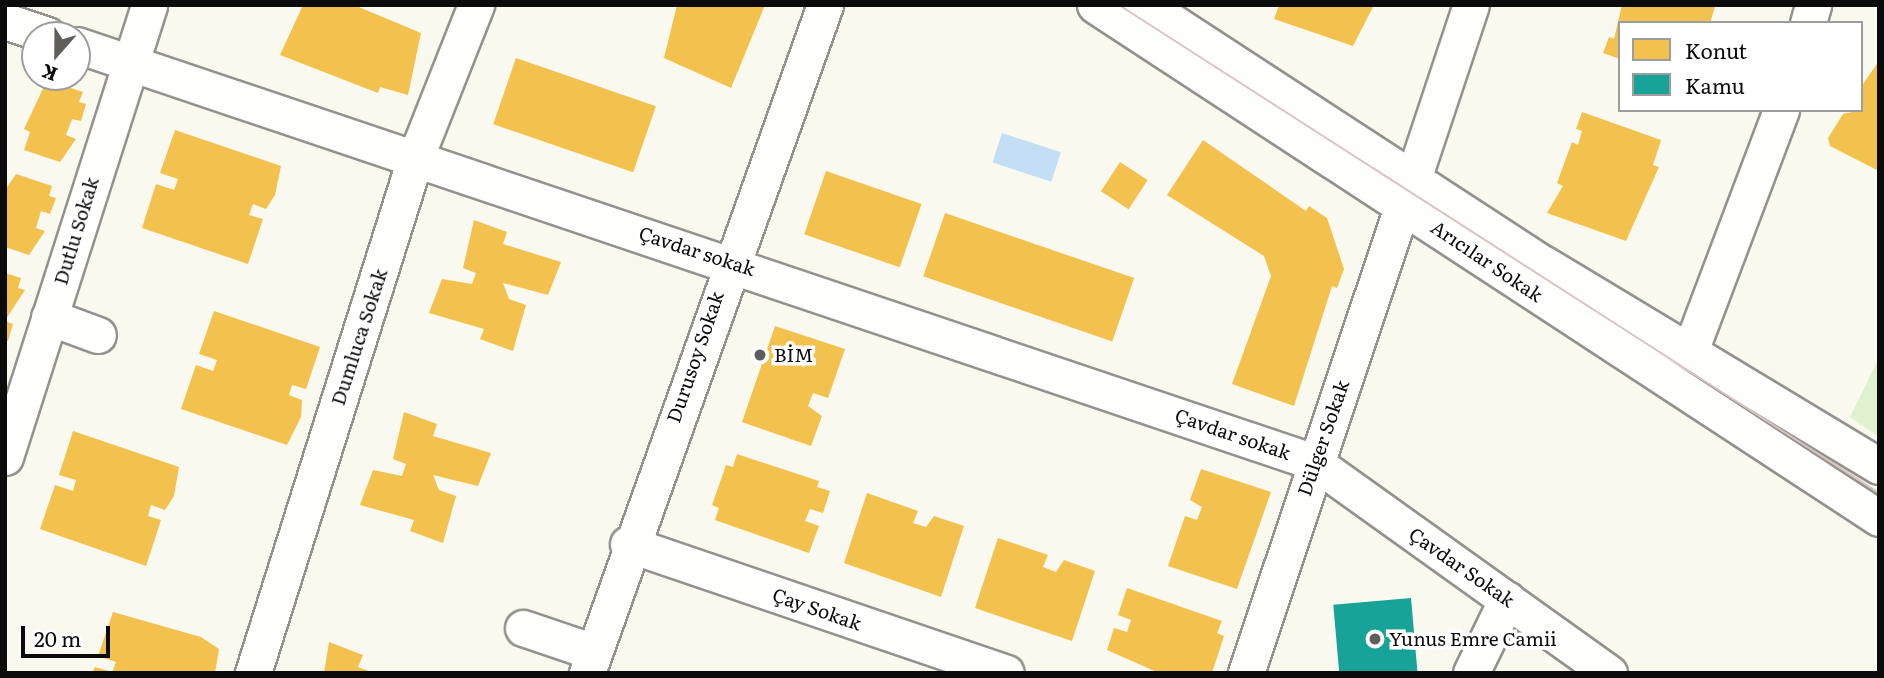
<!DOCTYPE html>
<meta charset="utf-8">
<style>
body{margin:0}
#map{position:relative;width:1884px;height:678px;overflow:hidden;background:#faf9ef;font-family:Literata,serif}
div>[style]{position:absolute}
.green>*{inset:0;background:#dff1ce}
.water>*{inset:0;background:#c4def5;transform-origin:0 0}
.homes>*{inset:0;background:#f2c14e;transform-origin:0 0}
.public>*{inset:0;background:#17a398;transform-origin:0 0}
.roads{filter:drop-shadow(2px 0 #93928e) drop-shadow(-2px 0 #93928e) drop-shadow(0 2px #93928e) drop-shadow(0 -2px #93928e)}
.minor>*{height:35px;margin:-17.5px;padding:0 17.5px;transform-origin:17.5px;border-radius:17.5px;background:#fefefd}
.tram>*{height:2px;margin:-1px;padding:0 1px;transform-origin:1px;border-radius:1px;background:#d7c5c2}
.dots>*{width:19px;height:19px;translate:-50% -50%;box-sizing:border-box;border:4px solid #fff;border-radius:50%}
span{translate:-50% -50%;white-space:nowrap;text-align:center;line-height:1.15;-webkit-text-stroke:7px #fff;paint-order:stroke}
.street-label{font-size:19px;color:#0b0b0b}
.poi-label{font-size:19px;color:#0b0b0b}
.left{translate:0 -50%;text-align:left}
.frame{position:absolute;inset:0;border:7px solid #0b0b0b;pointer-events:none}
.legend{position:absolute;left:1618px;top:21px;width:245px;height:91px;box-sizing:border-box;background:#fff;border:2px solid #9d9d9d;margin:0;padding:9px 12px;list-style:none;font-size:21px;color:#0b0b0b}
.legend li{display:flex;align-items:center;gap:14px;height:35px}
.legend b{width:35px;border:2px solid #9d9d9d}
.north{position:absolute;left:21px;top:21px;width:70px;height:70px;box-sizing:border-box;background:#fff;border:2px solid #9d9d9d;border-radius:50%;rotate:201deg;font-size:19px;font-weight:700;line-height:28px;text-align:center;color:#0b0b0b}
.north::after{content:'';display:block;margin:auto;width:24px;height:32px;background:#5f5e5b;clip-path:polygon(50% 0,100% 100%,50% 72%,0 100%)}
.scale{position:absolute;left:21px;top:626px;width:89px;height:32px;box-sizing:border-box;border:4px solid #0b0b0b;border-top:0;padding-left:9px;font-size:21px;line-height:24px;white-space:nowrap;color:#0b0b0b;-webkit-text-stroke:5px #fff;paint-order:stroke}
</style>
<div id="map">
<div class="green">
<i style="clip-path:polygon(1879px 358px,1879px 437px,1850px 417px)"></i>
</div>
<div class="water">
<i style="left:1002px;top:133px;width:62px;height:31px;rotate:18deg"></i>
</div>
<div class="homes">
<i style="clip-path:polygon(303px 5px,354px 5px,421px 33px,408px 95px,380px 87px,378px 93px,280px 55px)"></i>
<i style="clip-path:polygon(677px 5px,765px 5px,731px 88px,664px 58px)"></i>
<i style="clip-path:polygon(1279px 5px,1374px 5px,1353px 46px,1274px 19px)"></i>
<i style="clip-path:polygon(1622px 5px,1710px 5px,1715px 7px,1710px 23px,1620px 23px,1620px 59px,1603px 53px,1609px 37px,1614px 39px)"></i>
<i style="left:516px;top:58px;width:148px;height:70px;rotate:19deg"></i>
<i style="clip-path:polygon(1879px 61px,1879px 171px,1830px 146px,1828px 138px,1843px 114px,1861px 110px,1863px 84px)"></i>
<i style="clip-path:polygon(47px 80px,83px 92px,79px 102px,86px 104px,81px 121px,72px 119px,66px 135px,76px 139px,60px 162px,24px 150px,30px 132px,24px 129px)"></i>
<i style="clip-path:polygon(1582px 112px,1661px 140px,1653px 165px,1659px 167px,1626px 241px,1547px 213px,1563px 186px,1557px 183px,1572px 142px,1578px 145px,1582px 131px,1576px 129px)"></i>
<i style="clip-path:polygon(175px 130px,281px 166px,275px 195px,266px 209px,253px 204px,249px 215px,263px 219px,248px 264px,142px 228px,156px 184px,174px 190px,178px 179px,160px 173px)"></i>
<i style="clip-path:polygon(1203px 140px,1306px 211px,1309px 206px,1327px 218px,1344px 269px,1337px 288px,1332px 286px,1294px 406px,1232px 384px,1271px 276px,1264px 256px,1167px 195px)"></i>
<i style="left:1120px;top:162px;width:33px;height:35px;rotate:33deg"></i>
<i style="left:826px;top:171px;width:101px;height:67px;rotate:19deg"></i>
<i style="clip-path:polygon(16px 174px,52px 186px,49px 196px,56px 198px,50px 214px,41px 211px,36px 228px,45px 231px,29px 255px,5px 247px,5px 190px)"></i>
<i style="left:945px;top:213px;width:200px;height:67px;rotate:19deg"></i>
<i style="clip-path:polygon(474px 220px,507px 232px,503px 244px,561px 262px,548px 295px,503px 283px,509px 299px,526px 305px,513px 351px,480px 339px,484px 329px,429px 313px,442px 279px,472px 284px,476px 273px,463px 268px)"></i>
<i style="clip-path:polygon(5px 273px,21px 278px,18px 288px,25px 290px,6px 319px)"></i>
<i style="clip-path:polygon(214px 311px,320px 347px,306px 389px,292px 385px,289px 395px,302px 400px,301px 417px,287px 445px,181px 409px,196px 365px,213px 371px,217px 360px,199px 354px)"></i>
<i style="clip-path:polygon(5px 321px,13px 324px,8px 341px,5px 340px)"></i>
<i style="clip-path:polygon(775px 326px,845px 349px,828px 398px,813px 393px,808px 406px,822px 416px,811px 446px,742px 422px)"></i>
<i style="clip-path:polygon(404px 412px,437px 424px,433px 436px,491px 453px,478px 486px,433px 475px,439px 490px,456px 496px,443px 543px,410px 531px,414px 520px,360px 505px,373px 470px,402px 476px,406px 464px,393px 459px)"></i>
<i style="clip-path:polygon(73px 431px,179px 467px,174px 496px,165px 510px,151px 505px,148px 516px,161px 520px,146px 566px,40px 529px,55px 485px,73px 491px,76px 480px,59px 475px)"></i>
<i style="clip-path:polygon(737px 454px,819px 481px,817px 487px,830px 491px,823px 513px,810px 509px,805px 521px,819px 526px,809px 553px,715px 520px,719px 508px,712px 505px,726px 465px,733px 467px)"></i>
<i style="clip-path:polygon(1201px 469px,1271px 492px,1237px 589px,1168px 566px,1185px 516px,1197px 520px,1202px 507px,1190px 500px)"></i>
<i style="clip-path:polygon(867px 493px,918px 511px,913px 523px,926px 527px,934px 516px,964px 526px,941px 597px,844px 563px)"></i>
<i style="clip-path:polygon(998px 538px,1048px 555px,1043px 567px,1056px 572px,1064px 560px,1095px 571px,1072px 641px,975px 608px)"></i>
<i style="clip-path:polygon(1127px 588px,1222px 621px,1217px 633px,1224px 636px,1212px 673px,1159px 673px,1107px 650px,1114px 628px,1127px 632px,1131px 620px,1118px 615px)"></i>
<i style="clip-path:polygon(113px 612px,201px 637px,219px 649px,215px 673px,112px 673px,116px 662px,98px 656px)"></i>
<i style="clip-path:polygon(329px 642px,363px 655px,358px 667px,374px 673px,324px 673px)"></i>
<i style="clip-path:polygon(95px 667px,112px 672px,112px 673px,92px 673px)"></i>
</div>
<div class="public">
<i style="left:1411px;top:598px;width:75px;height:78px;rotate:85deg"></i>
</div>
<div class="roads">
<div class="minor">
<i style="left:1095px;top:5px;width:937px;rotate:33.2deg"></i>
<i style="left:1146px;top:5px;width:475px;rotate:33.1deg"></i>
<i style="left:1544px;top:264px;width:391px;rotate:31.1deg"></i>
<i style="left:5px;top:21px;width:44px;rotate:18.4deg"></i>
<i style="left:1808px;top:23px;width:19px;rotate:-74deg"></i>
<i style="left:77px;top:45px;width:1305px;rotate:18.63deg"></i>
<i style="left:1314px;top:462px;width:363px;rotate:35.6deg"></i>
<i style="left:1413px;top:179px;width:183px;rotate:-71.6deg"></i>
<i style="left:49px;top:317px;width:52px;rotate:20.2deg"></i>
<i style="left:1690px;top:351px;width:258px;rotate:-69.3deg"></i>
<i style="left:5px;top:457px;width:474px;rotate:-72.3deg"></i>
<i style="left:628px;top:544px;width:399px;rotate:18.8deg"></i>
<i style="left:523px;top:628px;width:75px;rotate:18.7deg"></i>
<i style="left:253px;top:673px;width:539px;rotate:-72.51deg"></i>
<i style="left:415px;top:159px;width:166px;rotate:-68.4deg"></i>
<i style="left:587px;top:673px;width:709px;rotate:-70.39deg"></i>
<i style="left:1246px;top:673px;width:495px;rotate:-71.5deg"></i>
<i style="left:1471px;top:673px;width:82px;rotate:-64.1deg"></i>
</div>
</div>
<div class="tram">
<i style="left:1119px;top:5px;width:903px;rotate:32.7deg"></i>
</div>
<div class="dots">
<i style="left:760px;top:355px;background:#5f5e5b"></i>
<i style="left:1375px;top:639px;background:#5f5e5b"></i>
</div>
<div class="street-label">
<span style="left:76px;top:231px;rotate:-73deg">Dutlu Sokak</span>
<span style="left:697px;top:251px;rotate:18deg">Çavdar sokak</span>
<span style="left:1487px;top:261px;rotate:34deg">Arıcılar Sokak</span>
<span style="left:359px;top:337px;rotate:-72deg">Dumluca Sokak</span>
<span style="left:695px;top:357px;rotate:-71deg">Durusoy Sokak</span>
<span style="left:1233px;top:434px;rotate:19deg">Çavdar sokak</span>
<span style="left:1323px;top:438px;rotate:-71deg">Dülger Sokak</span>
<span style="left:1462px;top:567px;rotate:35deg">Çavdar Sokak</span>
<span style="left:817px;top:609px;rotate:19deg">Çay Sokak</span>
</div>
<div class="poi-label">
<span class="left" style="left:774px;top:355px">BİM</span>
<span class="left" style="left:1389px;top:639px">Yunus Emre Camii</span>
</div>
<div class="frame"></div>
<ul class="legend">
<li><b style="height:19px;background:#f2c14e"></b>Konut</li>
<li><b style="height:19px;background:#17a398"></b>Kamu</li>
</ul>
<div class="north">K</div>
<div class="scale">20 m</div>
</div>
